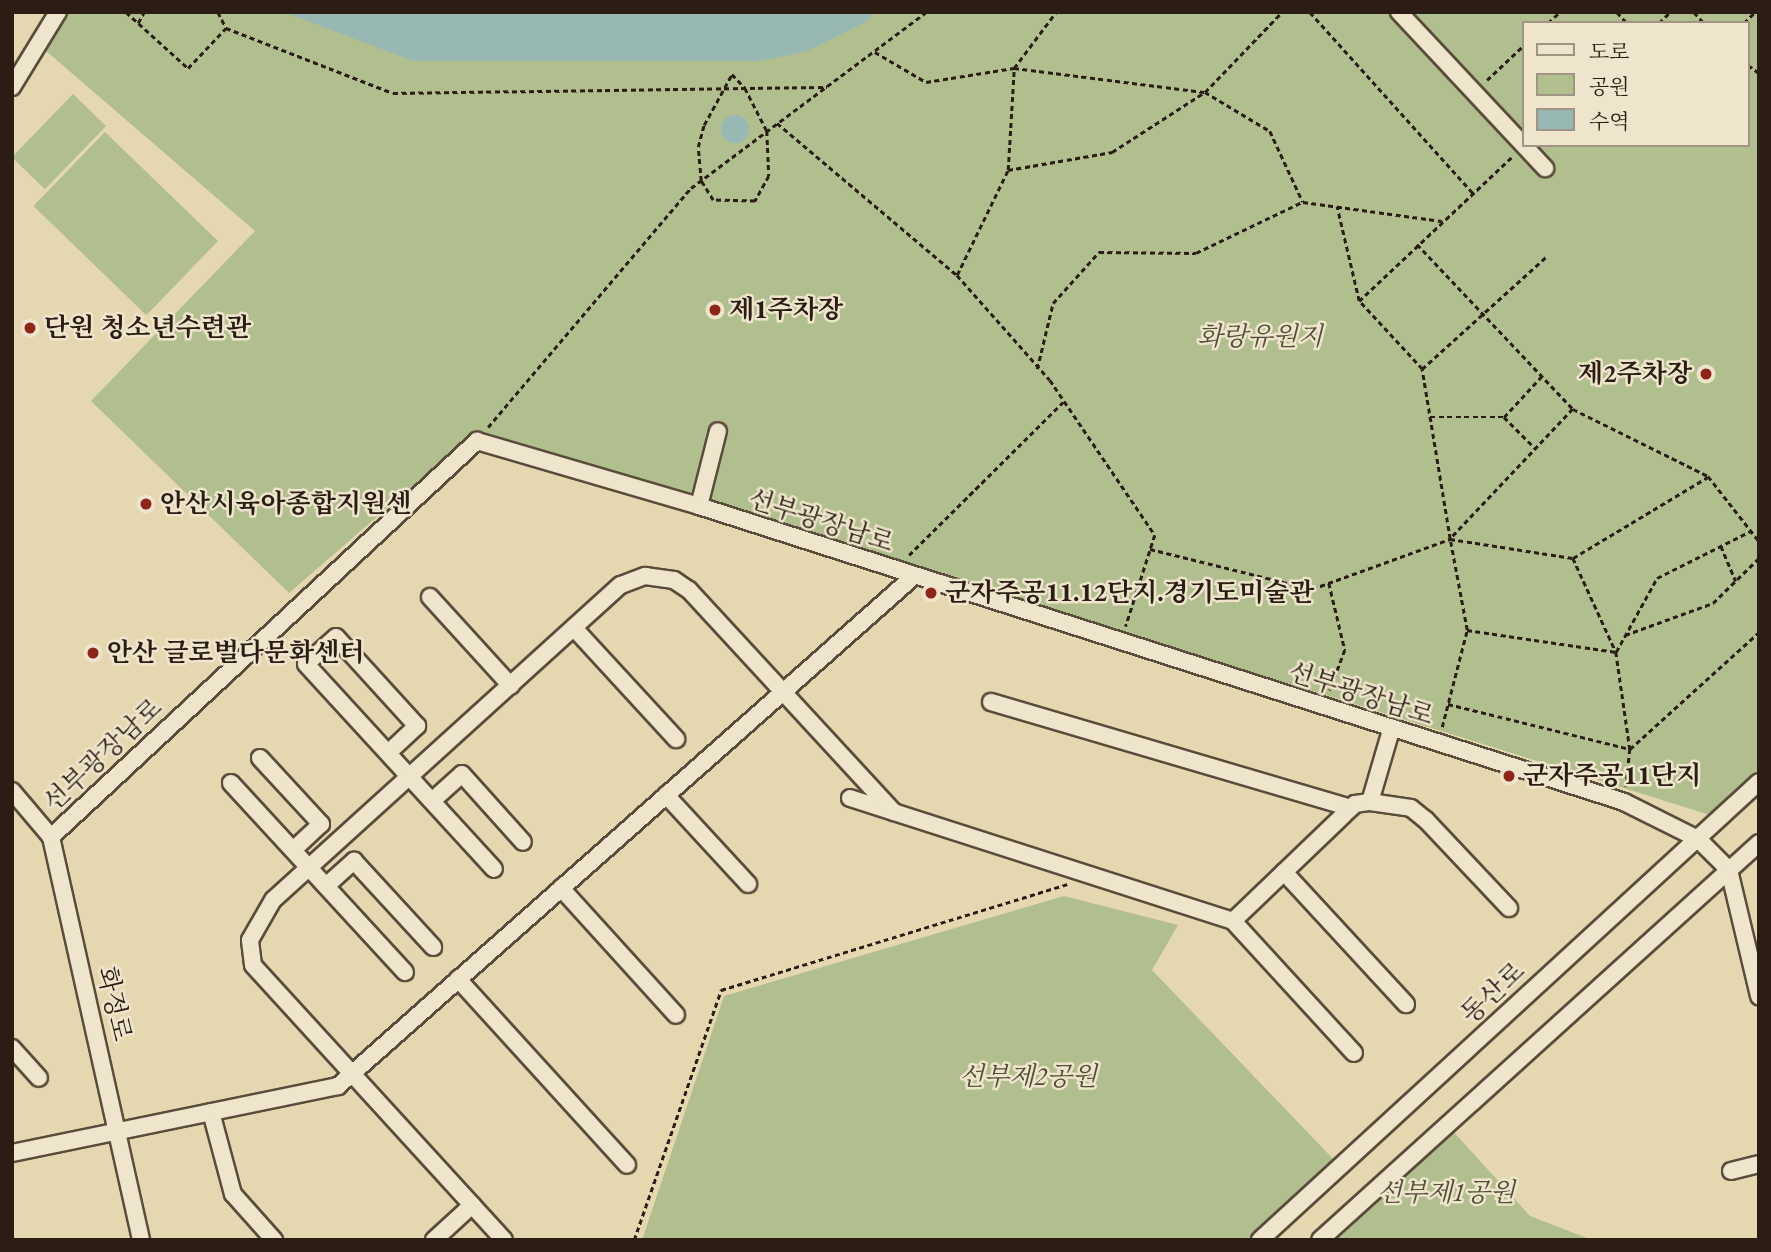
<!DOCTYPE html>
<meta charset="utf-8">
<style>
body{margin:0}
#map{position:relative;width:1771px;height:1252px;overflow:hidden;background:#e5d7b0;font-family:"EB Garamond","Noto Serif KR",serif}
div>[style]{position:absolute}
.green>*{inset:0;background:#b1bf8e;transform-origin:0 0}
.water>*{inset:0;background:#98b8b4}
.round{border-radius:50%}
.path>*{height:2.5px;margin-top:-1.25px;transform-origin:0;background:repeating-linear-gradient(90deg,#2b1d13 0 5px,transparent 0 8.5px)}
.roads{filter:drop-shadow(2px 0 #5a4c3a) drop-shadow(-2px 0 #5a4c3a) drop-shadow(0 2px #5a4c3a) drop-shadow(0 -2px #5a4c3a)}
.minor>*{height:16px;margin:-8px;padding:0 8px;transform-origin:8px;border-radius:8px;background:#eee5cc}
.dots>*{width:19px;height:19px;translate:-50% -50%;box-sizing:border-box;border:4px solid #eee5cc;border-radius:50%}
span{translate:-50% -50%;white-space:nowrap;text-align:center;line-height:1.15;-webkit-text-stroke:5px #eee5cc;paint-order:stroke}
.poi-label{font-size:26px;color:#2b1d13;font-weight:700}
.left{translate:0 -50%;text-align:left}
.right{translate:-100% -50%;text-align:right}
.park-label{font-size:26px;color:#534e38;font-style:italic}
.street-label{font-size:26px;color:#2b1d13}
.frame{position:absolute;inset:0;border:14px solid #2b1d13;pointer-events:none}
.legend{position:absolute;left:1522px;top:21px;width:228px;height:126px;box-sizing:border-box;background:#eee5cc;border:2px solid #a09582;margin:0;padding:9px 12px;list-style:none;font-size:21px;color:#2b1d13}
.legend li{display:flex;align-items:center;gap:14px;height:35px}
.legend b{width:35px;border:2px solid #a09582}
</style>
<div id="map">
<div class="green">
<i style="clip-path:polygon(evenodd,68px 12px,1759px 12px,1759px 770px,1710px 815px,477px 430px,289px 593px,91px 401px,255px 231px,45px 50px,68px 12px,1524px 23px,1748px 23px,1748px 145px,1524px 145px,1524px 23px)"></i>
<i style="left:73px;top:94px;width:46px;height:88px;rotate:44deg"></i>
<i style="left:105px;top:132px;width:157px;height:103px;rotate:44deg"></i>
<i style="clip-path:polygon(1064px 896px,1178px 925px,1152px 970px,1338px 1164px,1255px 1240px,642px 1240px,724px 996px)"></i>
<i style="clip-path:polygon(1450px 1128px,1530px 1216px,1592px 1240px,1327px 1240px)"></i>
</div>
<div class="water">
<i style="clip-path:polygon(284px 12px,875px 12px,864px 23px,805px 52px,759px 61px,413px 61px)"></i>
<i class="round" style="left:721px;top:115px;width:28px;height:28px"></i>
</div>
<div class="path">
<i style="left:126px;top:12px;width:84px;rotate:42.1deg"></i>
<i style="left:188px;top:68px;width:55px;rotate:-46.5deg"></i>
<i style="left:226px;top:28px;width:179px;rotate:21.3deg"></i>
<i style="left:393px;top:93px;width:434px;rotate:-0.8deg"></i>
<i style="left:218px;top:12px;width:18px;rotate:63deg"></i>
<i style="left:1310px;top:12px;width:244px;rotate:48deg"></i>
<i style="left:1617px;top:12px;width:15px;rotate:48deg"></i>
<i style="left:1694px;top:12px;width:15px;rotate:48deg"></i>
<i style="left:12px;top:13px;width:1px;rotate:-90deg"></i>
<i style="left:138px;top:23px;width:13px;rotate:-61deg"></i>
<i style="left:1548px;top:23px;width:16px;rotate:-43deg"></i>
<i style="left:1659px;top:23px;width:16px;rotate:-45deg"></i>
<i style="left:1744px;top:23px;width:16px;rotate:-45deg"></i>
<i style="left:875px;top:52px;width:59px;rotate:30.5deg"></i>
<i style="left:926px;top:82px;width:89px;rotate:-9deg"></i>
<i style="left:1014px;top:68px;width:193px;rotate:7.2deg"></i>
<i style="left:1205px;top:92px;width:76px;rotate:31deg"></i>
<i style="left:1270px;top:131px;width:78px;rotate:65.1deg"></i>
<i style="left:1303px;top:202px;width:140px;rotate:7.8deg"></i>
<i style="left:1748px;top:65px;width:14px;rotate:36deg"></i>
<i style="left:732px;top:74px;width:19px;rotate:47deg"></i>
<i style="left:745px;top:88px;width:48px;rotate:62.9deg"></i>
<i style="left:767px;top:131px;width:45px;rotate:87.5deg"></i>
<i style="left:769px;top:176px;width:29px;rotate:119deg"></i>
<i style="left:755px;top:201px;width:42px;rotate:-178.6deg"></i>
<i style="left:713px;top:200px;width:22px;rotate:-122deg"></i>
<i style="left:701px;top:181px;width:34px;rotate:-95deg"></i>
<i style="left:698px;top:147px;width:23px;rotate:-75deg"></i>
<i style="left:704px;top:125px;width:58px;rotate:-61.2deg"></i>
<i style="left:1487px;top:80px;width:51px;rotate:-43.4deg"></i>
<i style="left:777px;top:123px;width:236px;rotate:40.2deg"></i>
<i style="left:957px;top:275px;width:140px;rotate:48.5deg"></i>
<i style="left:1050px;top:380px;width:187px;rotate:55.9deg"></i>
<i style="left:1155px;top:535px;width:96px;rotate:107.7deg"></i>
<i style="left:1008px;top:170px;width:106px;rotate:-9.8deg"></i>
<i style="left:1112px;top:152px;width:111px;rotate:-32.8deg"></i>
<i style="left:1205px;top:92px;width:111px;rotate:-46.1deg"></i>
<i style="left:1417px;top:244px;width:227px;rotate:46.6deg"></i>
<i style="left:1573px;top:409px;width:179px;rotate:133.4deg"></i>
<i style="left:957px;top:275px;width:117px;rotate:-64.1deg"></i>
<i style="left:1008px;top:170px;width:102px;rotate:-86.6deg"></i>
<i style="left:1014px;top:68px;width:70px;rotate:-53.1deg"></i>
<i style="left:1359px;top:301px;width:210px;rotate:-43.3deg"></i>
<i style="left:1037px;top:369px;width:68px;rotate:-76.4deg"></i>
<i style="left:1053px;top:303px;width:69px;rotate:-48deg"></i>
<i style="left:1099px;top:252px;width:97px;rotate:0.6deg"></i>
<i style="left:1196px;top:253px;width:118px;rotate:-25.7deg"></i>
<i style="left:1422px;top:369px;width:167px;rotate:-42.1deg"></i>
<i style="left:1573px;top:409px;width:151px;rotate:26.4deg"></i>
<i style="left:1708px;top:476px;width:83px;rotate:51.9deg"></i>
<i style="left:1430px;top:417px;width:74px"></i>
<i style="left:1504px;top:417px;width:45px;rotate:45deg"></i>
<i style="left:1504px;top:417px;width:56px;rotate:-47.2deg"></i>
<i style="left:488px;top:427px;width:314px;rotate:-49.7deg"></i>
<i style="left:691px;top:188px;width:294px;rotate:-36.8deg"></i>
<i style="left:1450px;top:539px;width:124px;rotate:8.8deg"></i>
<i style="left:1573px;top:558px;width:103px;rotate:65.4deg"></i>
<i style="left:1616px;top:652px;width:98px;rotate:81.8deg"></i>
<i style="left:1630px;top:749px;width:38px;rotate:96deg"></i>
<i style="left:1721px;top:546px;width:38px;rotate:67deg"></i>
<i style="left:1150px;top:549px;width:167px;rotate:13.9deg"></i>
<i style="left:1312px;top:589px;width:147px;rotate:-19.9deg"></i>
<i style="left:1450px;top:539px;width:172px;rotate:-99.4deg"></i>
<i style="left:1422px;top:369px;width:93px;rotate:-132.8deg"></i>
<i style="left:1359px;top:301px;width:97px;rotate:-103.2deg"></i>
<i style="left:909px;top:555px;width:217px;rotate:-44.8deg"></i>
<i style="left:1573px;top:558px;width:157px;rotate:-31deg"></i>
<i style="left:1329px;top:583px;width:69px;rotate:76.6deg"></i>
<i style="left:1345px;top:650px;width:43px;rotate:110.6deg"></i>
<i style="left:1467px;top:630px;width:151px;rotate:8.4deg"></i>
<i style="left:1616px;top:652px;width:85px;rotate:-61deg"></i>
<i style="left:1657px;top:578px;width:105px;rotate:-26.6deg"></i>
<i style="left:1625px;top:635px;width:94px;rotate:-20deg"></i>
<i style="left:1713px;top:603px;width:64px;rotate:-44.4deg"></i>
<i style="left:1448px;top:704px;width:187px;rotate:13.9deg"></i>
<i style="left:1630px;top:749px;width:174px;rotate:-42.2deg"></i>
<i style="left:1442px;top:727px;width:100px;rotate:-75.5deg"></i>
<i style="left:1467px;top:630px;width:93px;rotate:-100.6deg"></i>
<i style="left:634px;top:1240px;width:265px;rotate:-70.8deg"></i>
<i style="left:721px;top:990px;width:362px;rotate:-17deg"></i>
</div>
<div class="roads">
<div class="minor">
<i style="left:1399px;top:12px;width:214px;rotate:46.9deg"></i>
<i style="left:12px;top:87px;width:88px;rotate:-58.5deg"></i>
<i style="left:699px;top:506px;width:77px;rotate:-75.8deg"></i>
<i style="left:430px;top:597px;width:120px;rotate:47.7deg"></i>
<i style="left:574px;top:628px;width:151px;rotate:47.4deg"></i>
<i style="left:991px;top:702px;width:375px;rotate:16.4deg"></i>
<i style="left:388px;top:753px;width:40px;rotate:-43deg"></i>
<i style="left:417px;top:726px;width:120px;rotate:-132.3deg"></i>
<i style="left:336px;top:637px;width:40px;rotate:138deg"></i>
<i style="left:306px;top:664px;width:278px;rotate:47.5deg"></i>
<i style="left:260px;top:758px;width:90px;rotate:47.3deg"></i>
<i style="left:321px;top:824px;width:38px;rotate:137deg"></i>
<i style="left:231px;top:783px;width:257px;rotate:47.4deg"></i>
<i style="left:12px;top:791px;width:60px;rotate:49.7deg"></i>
<i style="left:51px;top:837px;width:413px;rotate:77.4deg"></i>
<i style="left:666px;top:795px;width:121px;rotate:47.3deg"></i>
<i style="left:850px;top:798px;width:402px;rotate:17.8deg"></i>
<i style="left:1233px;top:921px;width:169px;rotate:-43.8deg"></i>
<i style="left:1355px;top:804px;width:15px;rotate:-8deg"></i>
<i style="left:1370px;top:802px;width:75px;rotate:-73.7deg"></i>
<i style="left:432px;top:801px;width:40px;rotate:-42deg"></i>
<i style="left:462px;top:774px;width:91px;rotate:48.1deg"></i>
<i style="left:1370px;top:802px;width:41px;rotate:8.3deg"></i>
<i style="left:1411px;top:808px;width:19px;rotate:39deg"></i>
<i style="left:1426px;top:820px;width:121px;rotate:46.7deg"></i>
<i style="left:51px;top:837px;width:582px;rotate:-42.91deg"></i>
<i style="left:477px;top:441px;width:231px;rotate:16.3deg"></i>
<i style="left:699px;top:506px;width:971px;rotate:17.74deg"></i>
<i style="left:1624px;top:802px;width:83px;rotate:26.6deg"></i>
<i style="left:1698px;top:839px;width:44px;rotate:45deg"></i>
<i style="left:1729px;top:870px;width:130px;rotate:76.6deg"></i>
<i style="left:1284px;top:872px;width:180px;rotate:47.3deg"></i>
<i style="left:326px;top:886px;width:38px;rotate:-42deg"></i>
<i style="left:354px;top:861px;width:117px;rotate:47.4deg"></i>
<i style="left:561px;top:888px;width:171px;rotate:47.8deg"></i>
<i style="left:1233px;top:921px;width:179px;rotate:47.5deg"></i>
<i style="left:458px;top:979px;width:251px;rotate:47.7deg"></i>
<i style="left:12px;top:1048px;width:40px;rotate:48deg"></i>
<i style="left:211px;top:1112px;width:85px;rotate:75deg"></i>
<i style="left:233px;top:1194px;width:62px;rotate:48.3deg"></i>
<i style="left:12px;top:1153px;width:333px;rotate:-11.6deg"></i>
<i style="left:338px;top:1086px;width:769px;rotate:-41.52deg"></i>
<i style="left:1731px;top:1171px;width:29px;rotate:-14deg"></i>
<i style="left:434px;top:1240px;width:52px;rotate:-42.6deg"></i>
<i style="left:504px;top:1240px;width:372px;rotate:-132.4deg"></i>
<i style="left:253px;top:965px;width:25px;rotate:-97deg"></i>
<i style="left:250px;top:940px;width:46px;rotate:-60.1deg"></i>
<i style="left:273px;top:900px;width:469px;rotate:-42.2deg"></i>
<i style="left:621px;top:585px;width:26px;rotate:-21deg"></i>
<i style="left:645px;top:576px;width:29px;rotate:8deg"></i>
<i style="left:674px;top:580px;width:18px;rotate:34deg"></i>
<i style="left:689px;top:590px;width:302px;rotate:47.3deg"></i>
<i style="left:1260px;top:1240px;width:677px;rotate:-42.55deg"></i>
<i style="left:1320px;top:1240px;width:592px;rotate:-42.12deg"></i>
</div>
</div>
<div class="dots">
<i style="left:715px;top:310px;background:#8f2418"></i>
<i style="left:30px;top:328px;background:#8f2418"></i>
<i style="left:1706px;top:374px;background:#8f2418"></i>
<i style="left:146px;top:504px;background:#8f2418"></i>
<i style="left:931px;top:593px;background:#8f2418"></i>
<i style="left:93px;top:653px;background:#8f2418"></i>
<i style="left:1509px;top:776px;background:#8f2418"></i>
</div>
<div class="poi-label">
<span class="left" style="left:729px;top:310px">제1주차장</span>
<span class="left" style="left:44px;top:328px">단원 청소년수련관</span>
<span class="right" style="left:1692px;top:374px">제2주차장</span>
<span class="left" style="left:160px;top:504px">안산시육아종합지원센</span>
<span class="left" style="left:945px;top:593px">군자주공11.12단지.경기도미술관</span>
<span class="left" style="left:107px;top:653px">안산 글로벌다문화센터</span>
<span class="left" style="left:1523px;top:776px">군자주공11단지</span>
</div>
<div class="park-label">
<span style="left:1260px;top:337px">화랑유원지</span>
<span style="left:1028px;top:1077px">선부제2공원</span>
<span style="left:1446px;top:1193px">선부제1공원</span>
</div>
<div class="street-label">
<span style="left:821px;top:521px;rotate:18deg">선부광장남로</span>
<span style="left:1361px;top:694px;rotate:18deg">선부광장남로</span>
<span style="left:103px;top:755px;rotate:-43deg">선부광장남로</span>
<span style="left:1493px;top:993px;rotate:-43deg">동산로</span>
<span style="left:114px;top:1004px;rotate:77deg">화정로</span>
</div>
<div class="frame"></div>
<ul class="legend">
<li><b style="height:9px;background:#eee5cc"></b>도로</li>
<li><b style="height:19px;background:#b1bf8e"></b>공원</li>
<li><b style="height:19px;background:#98b8b4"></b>수역</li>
</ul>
</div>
